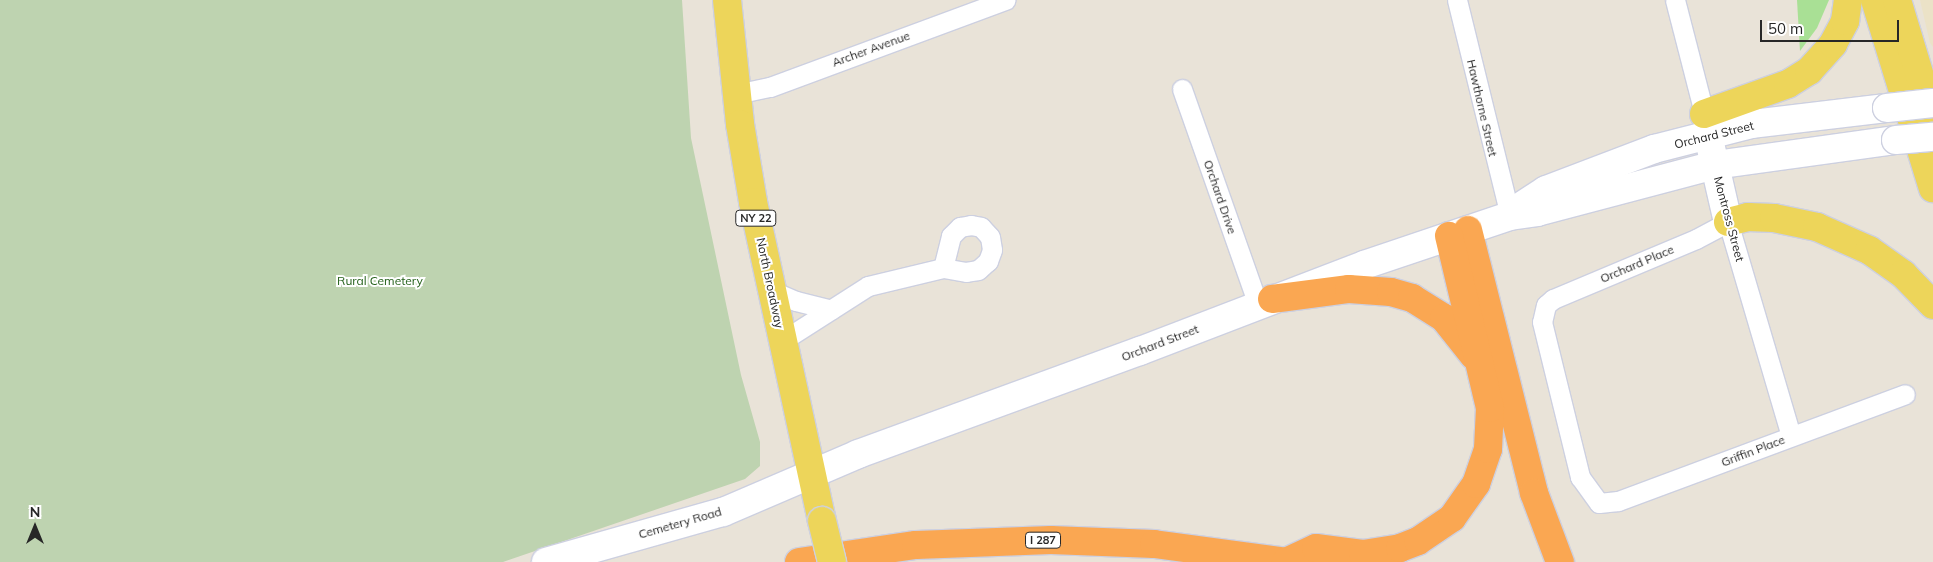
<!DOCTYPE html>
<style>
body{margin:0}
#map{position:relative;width:1933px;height:562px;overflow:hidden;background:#e9e3d8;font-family:Mulish,sans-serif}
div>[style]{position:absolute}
.education>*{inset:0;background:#ebe2c7}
.green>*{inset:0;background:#a9e095}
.cemetery>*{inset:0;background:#bed3b0}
.roads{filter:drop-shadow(1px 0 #cdd0e0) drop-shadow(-1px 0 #cdd0e0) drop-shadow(0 1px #cdd0e0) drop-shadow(0 -1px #cdd0e0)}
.street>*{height:19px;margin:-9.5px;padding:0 9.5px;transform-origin:9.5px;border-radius:9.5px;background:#fff}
.secondary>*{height:28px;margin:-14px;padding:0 14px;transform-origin:14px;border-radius:14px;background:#fff}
.primary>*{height:28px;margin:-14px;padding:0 14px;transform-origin:14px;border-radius:14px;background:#edd55a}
.highway>*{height:28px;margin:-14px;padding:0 14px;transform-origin:14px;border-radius:14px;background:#faa752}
.bridges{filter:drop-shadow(1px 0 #cdd0e0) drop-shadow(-1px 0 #cdd0e0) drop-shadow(0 1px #cdd0e0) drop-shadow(0 -1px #cdd0e0)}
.secondary-bridge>*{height:28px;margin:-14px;padding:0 14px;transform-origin:14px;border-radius:14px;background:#fff}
.primary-bridge>*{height:28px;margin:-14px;padding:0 14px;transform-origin:14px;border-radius:14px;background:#edd55a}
span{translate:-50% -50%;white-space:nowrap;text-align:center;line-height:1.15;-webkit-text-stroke:4px #fff;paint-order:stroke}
.shield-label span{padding:1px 4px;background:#fff;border:1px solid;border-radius:4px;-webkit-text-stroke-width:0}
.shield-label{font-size:11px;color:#272727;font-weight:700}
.street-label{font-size:12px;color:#272727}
.park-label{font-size:12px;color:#24601a}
.north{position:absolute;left:10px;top:502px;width:50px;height:50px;-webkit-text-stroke:4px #fff;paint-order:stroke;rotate:0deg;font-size:14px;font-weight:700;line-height:20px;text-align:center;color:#272727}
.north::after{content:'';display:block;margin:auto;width:18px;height:22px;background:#272727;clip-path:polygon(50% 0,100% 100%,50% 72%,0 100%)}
.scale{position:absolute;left:1760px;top:20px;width:139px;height:22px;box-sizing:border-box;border:2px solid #272727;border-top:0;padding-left:6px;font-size:15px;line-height:18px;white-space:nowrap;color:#272727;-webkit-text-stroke:4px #fff;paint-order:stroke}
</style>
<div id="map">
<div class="education">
<i style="clip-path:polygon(1920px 0,1933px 0,1933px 47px,1930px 43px)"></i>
</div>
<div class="green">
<i style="clip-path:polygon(1797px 0,1829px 0,1817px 28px,1800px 51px)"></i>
</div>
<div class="cemetery">
<i style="clip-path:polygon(0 0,682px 0,691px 138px,741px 375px,760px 442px,760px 466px,745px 479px,503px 562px,0 562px)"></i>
</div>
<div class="roads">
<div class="street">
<i style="left:1457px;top:0;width:222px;rotate:76.2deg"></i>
<i style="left:1675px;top:0;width:129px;rotate:75.6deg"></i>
<i style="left:1182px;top:89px;width:229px;rotate:70.6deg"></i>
<i style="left:736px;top:94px;width:35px;rotate:-12deg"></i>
<i style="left:770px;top:87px;width:251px;rotate:-20.3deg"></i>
<i style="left:971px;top:225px;width:10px;rotate:11deg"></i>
<i style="left:981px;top:227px;width:13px;rotate:48deg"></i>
<i style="left:990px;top:237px;width:13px;rotate:81deg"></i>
<i style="left:992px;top:250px;width:12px;rotate:110deg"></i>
<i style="left:988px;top:261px;width:13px;rotate:138deg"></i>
<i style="left:978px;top:270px;width:12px;rotate:171deg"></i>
<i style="left:966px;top:272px;width:23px;rotate:-170deg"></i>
<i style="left:943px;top:268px;width:33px;rotate:-76deg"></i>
<i style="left:951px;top:236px;width:13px;rotate:-45deg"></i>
<i style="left:960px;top:227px;width:11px;rotate:-10deg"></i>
<i style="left:770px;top:290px;width:28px;rotate:23deg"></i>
<i style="left:796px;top:301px;width:36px;rotate:14deg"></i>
<i style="left:782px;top:341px;width:102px;rotate:-32.6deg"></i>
<i style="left:868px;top:286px;width:77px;rotate:-13.5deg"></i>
<i style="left:1791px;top:436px;width:223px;rotate:-106.4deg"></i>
<i style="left:1728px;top:222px;width:36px;rotate:152deg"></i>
<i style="left:1696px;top:239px;width:155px;rotate:157.2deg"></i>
<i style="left:1553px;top:299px;width:9px;rotate:139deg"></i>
<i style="left:1546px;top:305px;width:17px;rotate:103deg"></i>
<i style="left:1542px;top:322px;width:160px;rotate:76.2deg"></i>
<i style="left:1580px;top:477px;width:32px;rotate:54deg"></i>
<i style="left:1599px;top:503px;width:19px;rotate:-6deg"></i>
<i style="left:1618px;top:501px;width:306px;rotate:-20.4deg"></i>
</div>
<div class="secondary">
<i style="left:1711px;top:148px;width:76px;rotate:77.1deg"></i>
<i style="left:1523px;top:205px;width:27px;rotate:-33deg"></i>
<i style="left:1546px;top:190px;width:116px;rotate:-20.8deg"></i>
<i style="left:1654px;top:149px;width:101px;rotate:-14.3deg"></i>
<i style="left:1752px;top:124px;width:136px;rotate:-6.8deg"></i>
<i style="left:546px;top:562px;width:184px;rotate:-15.8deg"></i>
<i style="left:723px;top:512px;width:147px;rotate:-23.2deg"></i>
<i style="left:858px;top:454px;width:300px;rotate:-20.1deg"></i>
<i style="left:1140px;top:351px;width:240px;rotate:-21deg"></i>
<i style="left:1364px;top:265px;width:154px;rotate:-18.6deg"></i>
<i style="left:1510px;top:216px;width:27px;rotate:-8deg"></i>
<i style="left:1537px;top:212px;width:184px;rotate:-14.8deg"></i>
<i style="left:1715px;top:165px;width:183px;rotate:-7.9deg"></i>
</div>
<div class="primary">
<i style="left:727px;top:0;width:125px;rotate:84deg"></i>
<i style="left:740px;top:124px;width:79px;rotate:80.5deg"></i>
<i style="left:753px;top:202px;width:326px;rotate:77.8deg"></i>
<i style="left:1875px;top:0;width:197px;rotate:72.9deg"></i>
<i style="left:1897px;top:0;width:124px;rotate:73.2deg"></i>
<i style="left:1704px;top:114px;width:89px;rotate:-19.7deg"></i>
<i style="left:1788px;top:84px;width:25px;rotate:-32deg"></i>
<i style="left:1809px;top:71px;width:36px;rotate:-48deg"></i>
<i style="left:1833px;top:44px;width:26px;rotate:-62deg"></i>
<i style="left:1845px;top:21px;width:21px;rotate:-82deg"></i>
<i style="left:1728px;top:222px;width:21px;rotate:-14deg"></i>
<i style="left:1748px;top:217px;width:26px;rotate:2deg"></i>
<i style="left:1774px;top:218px;width:44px;rotate:11.8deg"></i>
<i style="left:1817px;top:227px;width:57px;rotate:23.9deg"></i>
<i style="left:1869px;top:250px;width:42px;rotate:35.2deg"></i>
<i style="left:1903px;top:274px;width:43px;rotate:45.9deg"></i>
</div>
<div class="highway">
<i style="left:1468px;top:230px;width:271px;rotate:75.9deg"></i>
<i style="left:1534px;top:493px;width:74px;rotate:69.4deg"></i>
<i style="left:1272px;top:299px;width:78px;rotate:-7.4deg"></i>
<i style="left:1349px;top:289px;width:42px;rotate:4.1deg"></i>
<i style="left:1391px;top:292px;width:22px;rotate:16deg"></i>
<i style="left:1412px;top:298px;width:38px;rotate:32deg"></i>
<i style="left:1444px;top:318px;width:48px;rotate:51.7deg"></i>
<i style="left:799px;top:562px;width:118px;rotate:-8.3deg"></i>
<i style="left:916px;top:545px;width:135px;rotate:-2.1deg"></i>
<i style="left:1051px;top:540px;width:103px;rotate:2.2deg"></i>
<i style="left:1154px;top:544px;width:134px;rotate:7.7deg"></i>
<i style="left:1286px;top:562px;width:33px;rotate:-25deg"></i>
<i style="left:1316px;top:548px;width:47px;rotate:7.3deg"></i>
<i style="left:1363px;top:554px;width:37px;rotate:-9deg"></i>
<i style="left:1400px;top:548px;width:19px;rotate:-21deg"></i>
<i style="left:1418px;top:541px;width:41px;rotate:-34.1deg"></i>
<i style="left:1452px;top:518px;width:42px;rotate:-54.8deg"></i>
<i style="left:1476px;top:484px;width:37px;rotate:-71deg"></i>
<i style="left:1488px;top:449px;width:41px;rotate:-87.2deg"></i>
<i style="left:1490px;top:408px;width:177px;rotate:-103.4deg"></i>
</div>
</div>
<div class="bridges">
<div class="secondary-bridge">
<i style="left:1887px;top:108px;width:46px;rotate:-6.2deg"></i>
<i style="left:1896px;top:140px;width:37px;rotate:-5deg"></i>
</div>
<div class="primary-bridge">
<i style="left:822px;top:521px;width:42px;rotate:76.3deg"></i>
</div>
</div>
<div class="shield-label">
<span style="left:756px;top:218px">NY 22</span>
<span style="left:1043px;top:540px">I 287</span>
</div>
<div class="street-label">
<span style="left:871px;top:49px;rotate:-20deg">Archer Avenue</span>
<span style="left:1482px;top:108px;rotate:77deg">Hawthorne Street</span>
<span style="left:1714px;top:135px;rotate:-14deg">Orchard Street</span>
<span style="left:1220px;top:197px;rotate:71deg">Orchard Drive</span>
<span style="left:1729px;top:219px;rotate:75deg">Montross Street</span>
<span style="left:1637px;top:264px;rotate:-23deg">Orchard Place</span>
<span style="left:770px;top:283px;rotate:78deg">North Broadway</span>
<span style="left:1160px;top:343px;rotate:-21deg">Orchard Street</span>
<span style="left:1753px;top:451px;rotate:-21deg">Griffin Place</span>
<span style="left:680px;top:523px;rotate:-16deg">Cemetery Road</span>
</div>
<div class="park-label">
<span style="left:380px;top:281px">Rural Cemetery</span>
</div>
<div class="north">N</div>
<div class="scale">50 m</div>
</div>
